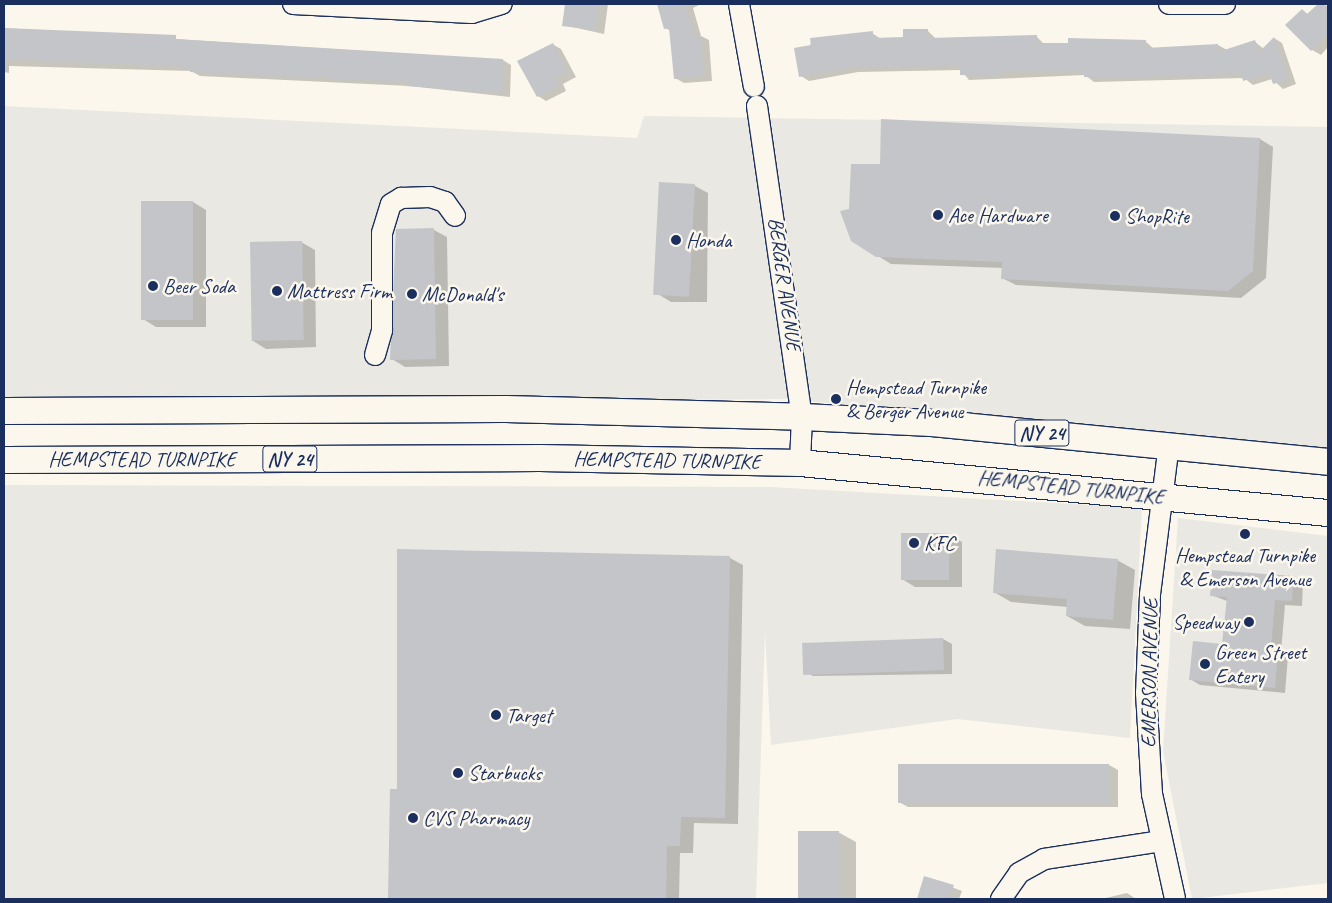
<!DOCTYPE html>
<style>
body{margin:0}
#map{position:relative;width:1332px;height:903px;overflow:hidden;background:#fbf7ec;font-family:Caveat,sans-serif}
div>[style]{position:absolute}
.built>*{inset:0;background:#eae8e2}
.shadow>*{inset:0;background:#0003}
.building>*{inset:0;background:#c3c5c9;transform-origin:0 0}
.roads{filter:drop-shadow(1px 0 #1b2f5e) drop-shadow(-1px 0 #1b2f5e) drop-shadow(0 1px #1b2f5e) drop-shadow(0 -1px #1b2f5e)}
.minor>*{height:20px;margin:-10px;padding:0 10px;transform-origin:10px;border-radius:10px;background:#fbf7ec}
.major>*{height:26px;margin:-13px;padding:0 13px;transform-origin:13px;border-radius:13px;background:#fbf7ec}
.dots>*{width:14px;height:14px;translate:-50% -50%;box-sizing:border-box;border:2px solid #fbf7ec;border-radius:50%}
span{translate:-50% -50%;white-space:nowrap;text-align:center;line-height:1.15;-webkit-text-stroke:5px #fbf7ec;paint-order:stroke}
.shield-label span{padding:1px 4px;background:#fbf7ec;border:1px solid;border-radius:4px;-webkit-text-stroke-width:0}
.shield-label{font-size:20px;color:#1b2f5e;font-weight:700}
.poi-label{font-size:21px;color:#1b2f5e}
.left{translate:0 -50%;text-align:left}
.right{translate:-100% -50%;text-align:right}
.street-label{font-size:21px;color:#1b2f5e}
.frame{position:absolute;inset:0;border:5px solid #1b2f5e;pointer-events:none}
</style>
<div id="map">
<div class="built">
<i style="clip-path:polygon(4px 106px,637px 138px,644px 116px,1328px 127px,1328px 450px,785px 399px,4px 404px)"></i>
<i style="clip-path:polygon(4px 485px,771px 487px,1142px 508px,1130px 738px,957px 719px,771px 745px,765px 632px,756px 899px,4px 899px)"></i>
<i style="clip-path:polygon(1178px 518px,1328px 536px,1328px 883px,1192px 899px,1163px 751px)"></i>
</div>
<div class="shadow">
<i style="clip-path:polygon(566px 4px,608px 4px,604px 34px,563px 25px)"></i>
<i style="clip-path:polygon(659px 4px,701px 4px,693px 8px,701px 36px,709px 40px,712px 81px,684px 83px,675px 78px,671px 31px,665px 28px)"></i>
<i style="clip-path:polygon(1319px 4px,1328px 6px,1328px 47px,1321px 55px,1312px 50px,1302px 10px,1315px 19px)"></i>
<i style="clip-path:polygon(4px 28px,503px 60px,511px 65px,510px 97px,409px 86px,200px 76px,191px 71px,9px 66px,9px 73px,4px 72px)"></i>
<i style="clip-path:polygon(927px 30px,936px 39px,1036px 36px,1045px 45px,1145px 41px,1154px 49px,1218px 45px,1227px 50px,1254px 41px,1264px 49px,1274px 38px,1282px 43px,1296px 84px,1283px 89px,1272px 79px,1253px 85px,1244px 78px,1094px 82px,1085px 75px,969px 80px,961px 70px,858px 72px,809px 81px,801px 76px,812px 39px,872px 33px,881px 39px,905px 38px)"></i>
<i style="clip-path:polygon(552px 44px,561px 49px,576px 77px,563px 84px,566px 91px,546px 101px,538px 96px)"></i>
<i style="clip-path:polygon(882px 120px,1260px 139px,1273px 147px,1266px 278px,1241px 298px,1016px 285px,1002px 278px,1003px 268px,891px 264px,852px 240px,842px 212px,850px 210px,881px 165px)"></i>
<i style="clip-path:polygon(660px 184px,695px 186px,708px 193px,707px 302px,671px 302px,658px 294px)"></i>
<i style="clip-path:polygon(193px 202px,206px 210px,206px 327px,156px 327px,143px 319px)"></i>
<i style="clip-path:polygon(434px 230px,447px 237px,449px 366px,405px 367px,392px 359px)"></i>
<i style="clip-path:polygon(301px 242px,315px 250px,316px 347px,266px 349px,253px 341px)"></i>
<i style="clip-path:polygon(949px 534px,962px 542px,962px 587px,915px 587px,902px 579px)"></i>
<i style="clip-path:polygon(398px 551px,730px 558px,743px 565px,738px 824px,694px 823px,693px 853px,680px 853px,679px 899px,389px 899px,391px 790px,399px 790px)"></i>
<i style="clip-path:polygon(1117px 560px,1135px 570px,1130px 629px,1085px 626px,1067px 616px,1068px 607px,1011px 602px,994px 592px)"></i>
<i style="clip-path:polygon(1293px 577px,1303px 583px,1302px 606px,1285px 605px,1281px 652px,1288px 656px,1285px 693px,1200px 685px,1190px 679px,1223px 645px,1227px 601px,1211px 595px)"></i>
<i style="clip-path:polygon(943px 639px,952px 644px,952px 674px,813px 676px,804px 671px)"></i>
<i style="clip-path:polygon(1109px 765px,1118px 770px,1118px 807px,908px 807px,899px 802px)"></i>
<i style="clip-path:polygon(800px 832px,838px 832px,856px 842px,856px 899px,800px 899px)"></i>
<i style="clip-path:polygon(925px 877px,962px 891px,959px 899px,918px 899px)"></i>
<i style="clip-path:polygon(1127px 893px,1136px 899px,1101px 899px)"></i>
</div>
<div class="building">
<i style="clip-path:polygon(565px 4px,599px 4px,595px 30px,562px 26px)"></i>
<i style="clip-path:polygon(657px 4px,685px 4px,694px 35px,700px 34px,704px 76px,674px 79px,669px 28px,664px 29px)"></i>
<i style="clip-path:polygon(1318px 4px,1328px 8px,1328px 34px,1311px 51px,1285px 25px,1302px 9px,1307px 14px)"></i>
<i style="clip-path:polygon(4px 28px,176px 35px,176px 39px,503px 59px,502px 93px,406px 86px,407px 82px,190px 72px,190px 67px,4px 59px)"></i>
<i style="clip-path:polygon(903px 29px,928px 29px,928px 38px,1037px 35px,1037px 43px,1068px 43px,1068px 38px,1146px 40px,1146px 48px,1218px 44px,1218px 52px,1255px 40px,1259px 52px,1274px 37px,1288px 80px,1273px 84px,1269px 73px,1243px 81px,1241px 74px,1108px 78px,1084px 77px,1084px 71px,999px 71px,999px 76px,960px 75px,960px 66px,849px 68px,799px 77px,794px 48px,811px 45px,810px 38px,873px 31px,873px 38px,903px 37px)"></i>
<i style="clip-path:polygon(553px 43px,568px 72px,555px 79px,559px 86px,537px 97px,517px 61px)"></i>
<i style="clip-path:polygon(881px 119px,1260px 138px,1253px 271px,1228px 291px,1001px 279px,1002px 262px,876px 257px,851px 241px,840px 211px,849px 209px,851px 164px,880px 164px)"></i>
<i style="left:659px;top:182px;width:36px;height:113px;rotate:3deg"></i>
<i style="left:141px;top:201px;width:52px;height:119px"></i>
<i style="clip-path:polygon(434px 228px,436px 359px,390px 360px,396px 229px)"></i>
<i style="left:302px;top:241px;width:99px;height:52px;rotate:89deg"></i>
<i style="left:901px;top:533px;width:48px;height:47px"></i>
<i style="clip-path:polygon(397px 549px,730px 556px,725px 818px,681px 817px,680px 846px,667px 846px,666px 899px,388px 899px,390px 789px,397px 789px)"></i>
<i style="clip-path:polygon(996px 549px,1118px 559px,1113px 620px,1066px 616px,1067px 599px,993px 593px)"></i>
<i style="clip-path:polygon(1212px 570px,1294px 576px,1292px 601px,1275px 600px,1271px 648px,1278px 649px,1275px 688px,1189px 680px,1193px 641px,1222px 644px,1227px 597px,1210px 596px)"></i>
<i style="left:943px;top:638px;width:32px;height:141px;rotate:88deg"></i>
<i style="left:898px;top:764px;width:211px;height:39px"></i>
<i style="left:798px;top:831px;width:41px;height:68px"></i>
<i style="clip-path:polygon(924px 876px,954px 885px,949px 899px,917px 899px)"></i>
</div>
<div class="roads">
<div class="minor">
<i style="left:293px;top:4px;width:179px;rotate:2.9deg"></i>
<i style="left:472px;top:13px;width:31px;rotate:-17deg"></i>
<i style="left:739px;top:4px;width:84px;rotate:79.8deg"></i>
<i style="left:1169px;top:4px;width:56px"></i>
<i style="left:757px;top:106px;width:314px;rotate:81.8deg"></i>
<i style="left:802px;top:417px;width:46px;rotate:92.5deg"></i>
<i style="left:375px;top:355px;width:26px;rotate:-74deg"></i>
<i style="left:382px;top:330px;width:97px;rotate:-90deg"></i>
<i style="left:382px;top:233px;width:30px;rotate:-73deg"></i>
<i style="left:391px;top:204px;width:12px;rotate:-31deg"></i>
<i style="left:401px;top:198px;width:29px;rotate:-2deg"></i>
<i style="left:430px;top:197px;width:16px;rotate:18deg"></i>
<i style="left:445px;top:202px;width:17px;rotate:54deg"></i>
<i style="left:1169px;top:444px;width:152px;rotate:97.2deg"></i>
<i style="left:1150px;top:595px;width:98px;rotate:92.3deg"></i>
<i style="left:1146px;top:693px;width:101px;rotate:86.6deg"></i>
<i style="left:1152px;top:794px;width:107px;rotate:77.6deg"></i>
<i style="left:1001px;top:899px;width:32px;rotate:-55deg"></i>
<i style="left:1019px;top:873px;width:29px;rotate:-29deg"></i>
<i style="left:1044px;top:859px;width:119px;rotate:-8.7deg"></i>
</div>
<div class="major">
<i style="left:4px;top:411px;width:502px;rotate:-0.23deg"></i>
<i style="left:506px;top:409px;width:296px;rotate:1.5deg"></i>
<i style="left:802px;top:417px;width:130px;rotate:2.6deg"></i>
<i style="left:932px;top:423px;width:398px;rotate:5.6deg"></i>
<i style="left:4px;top:460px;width:536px;rotate:-0.21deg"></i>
<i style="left:540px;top:458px;width:260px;rotate:1.1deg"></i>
<i style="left:800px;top:463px;width:530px;rotate:5.41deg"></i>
</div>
</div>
<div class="dots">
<i style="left:938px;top:215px;background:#1b2f5e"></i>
<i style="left:1115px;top:216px;background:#1b2f5e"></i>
<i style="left:676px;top:240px;background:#1b2f5e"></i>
<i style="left:153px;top:286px;background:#1b2f5e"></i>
<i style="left:277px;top:291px;background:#1b2f5e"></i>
<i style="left:412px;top:294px;background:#1b2f5e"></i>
<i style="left:836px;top:399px;background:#1b2f5e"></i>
<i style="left:1245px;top:534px;background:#1b2f5e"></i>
<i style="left:914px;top:543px;background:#1b2f5e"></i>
<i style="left:1249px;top:622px;background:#1b2f5e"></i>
<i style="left:1205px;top:664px;background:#1b2f5e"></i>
<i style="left:496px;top:715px;background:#1b2f5e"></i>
<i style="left:458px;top:773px;background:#1b2f5e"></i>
<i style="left:413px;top:818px;background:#1b2f5e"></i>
</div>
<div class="shield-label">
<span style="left:1042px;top:433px">NY 24</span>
<span style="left:290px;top:459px">NY 24</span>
</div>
<div class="poi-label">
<span class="left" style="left:948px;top:215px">Ace Hardware</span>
<span class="left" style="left:1125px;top:216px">ShopRite</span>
<span class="left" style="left:686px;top:240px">Honda</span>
<span class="left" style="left:163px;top:286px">Beer Soda</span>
<span class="left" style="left:287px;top:291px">Mattress Firm</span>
<span class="left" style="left:422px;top:294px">McDonald's</span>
<span class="left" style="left:846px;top:399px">Hempstead Turnpike<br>&amp; Berger Avenue</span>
<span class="left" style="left:924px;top:543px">KFC</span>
<span style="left:1245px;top:567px">Hempstead Turnpike<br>&amp; Emerson Avenue</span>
<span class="right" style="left:1239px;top:622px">Speedway</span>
<span class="left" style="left:1215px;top:664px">Green Street<br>Eatery</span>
<span class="left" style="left:506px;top:715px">Target</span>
<span class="left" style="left:468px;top:773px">Starbucks</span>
<span class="left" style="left:423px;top:818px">CVS Pharmacy</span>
</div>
<div class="street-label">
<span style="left:785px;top:284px;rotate:82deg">BERGER AVENUE</span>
<span style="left:142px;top:459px">HEMPSTEAD TURNPIKE</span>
<span style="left:667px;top:460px;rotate:1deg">HEMPSTEAD TURNPIKE</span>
<span style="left:1071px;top:487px;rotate:6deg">HEMPSTEAD TURNPIKE</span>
<span style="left:1149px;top:673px;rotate:-89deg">EMERSON AVENUE</span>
</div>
<div class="frame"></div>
</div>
